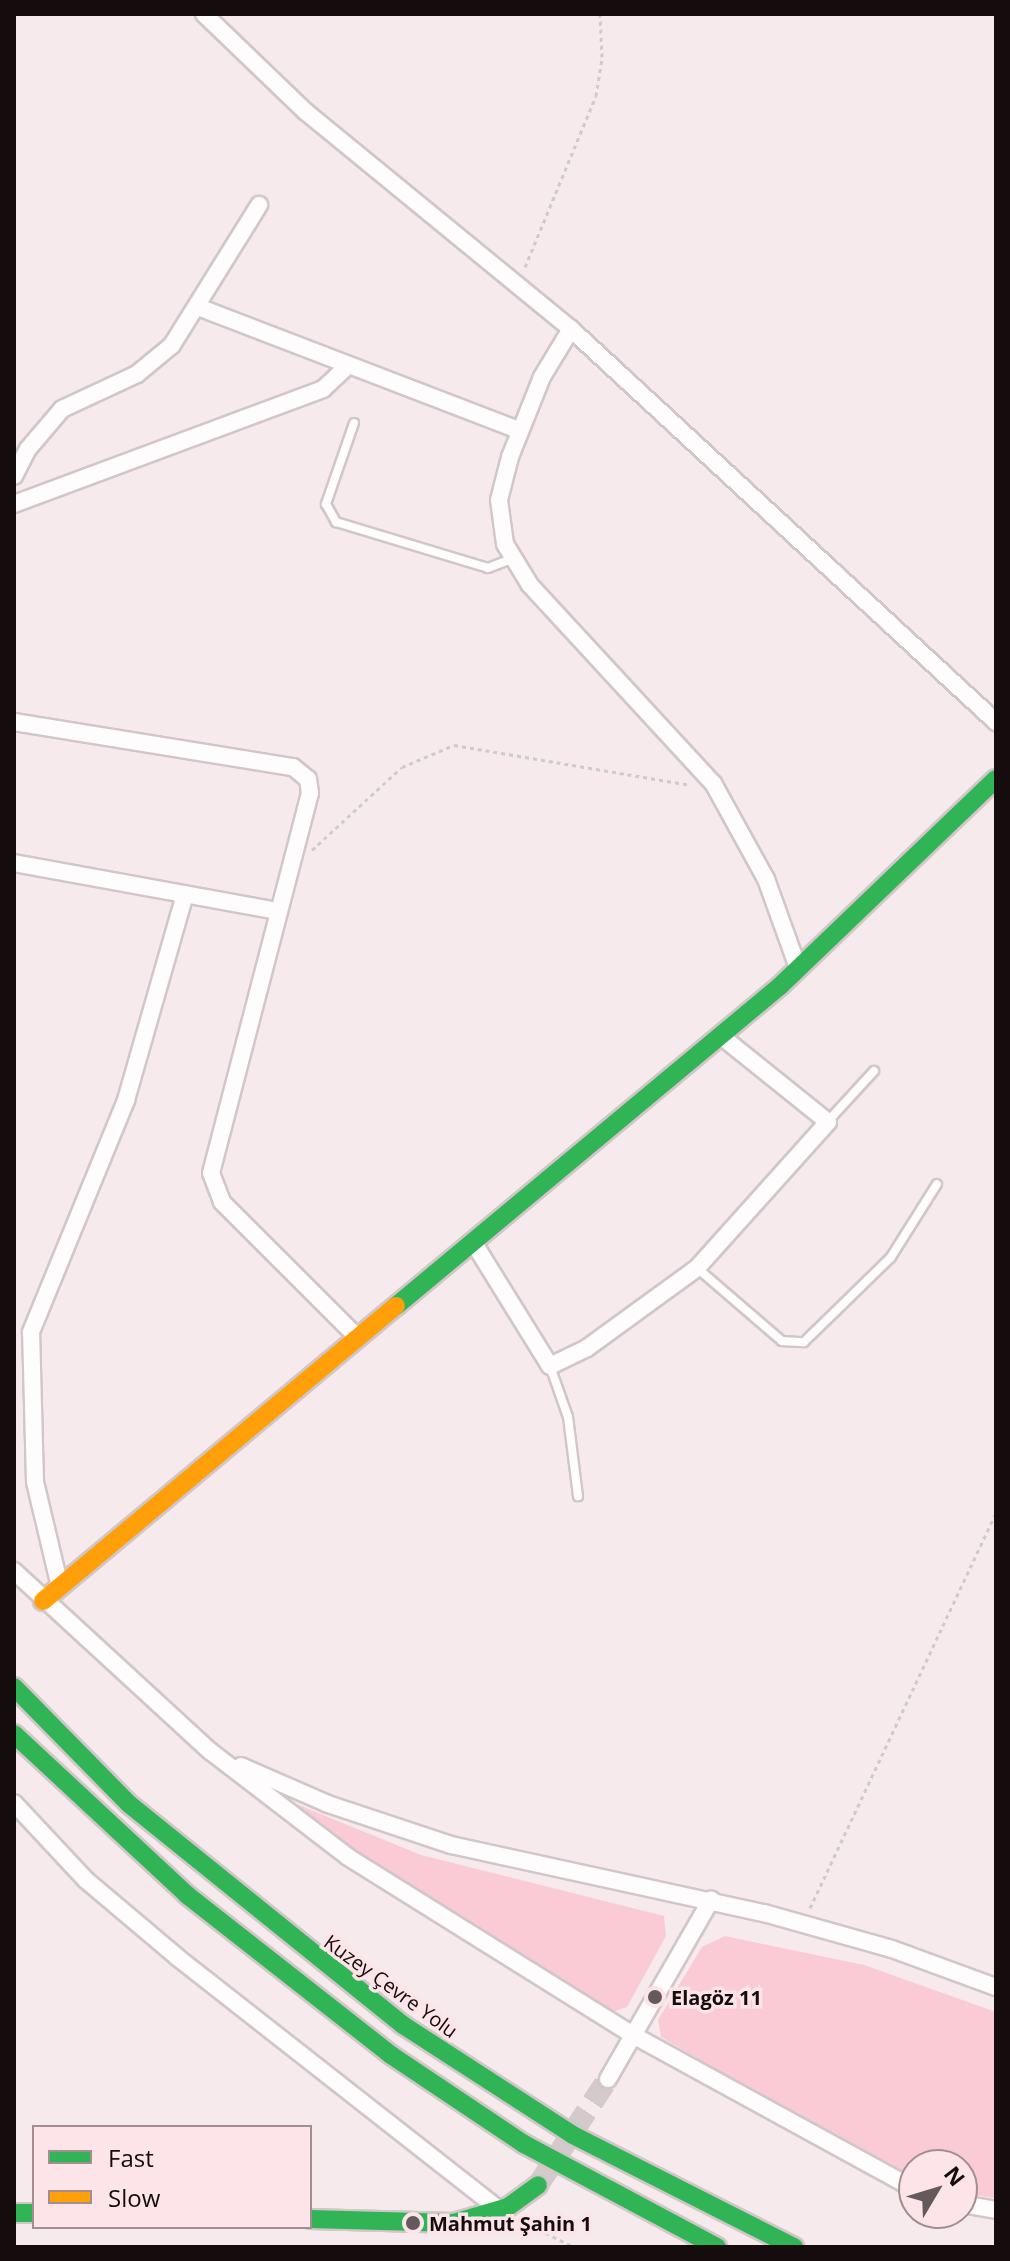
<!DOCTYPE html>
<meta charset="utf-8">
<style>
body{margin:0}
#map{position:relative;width:1010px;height:2261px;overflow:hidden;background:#f6eaec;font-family:"Open Sans",sans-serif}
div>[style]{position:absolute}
.green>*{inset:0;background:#fbcbd5}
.secondary-tunnel>*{height:22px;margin-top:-11px;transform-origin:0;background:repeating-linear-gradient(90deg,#d4c9cb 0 22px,transparent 0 33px)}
.path>*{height:3px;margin-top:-1.5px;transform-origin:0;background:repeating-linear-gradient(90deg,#cecbcb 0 4px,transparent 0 8px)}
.roads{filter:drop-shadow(2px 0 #d1c6c8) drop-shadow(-2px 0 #d1c6c8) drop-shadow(0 2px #d1c6c8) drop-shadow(0 -2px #d1c6c8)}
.lane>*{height:8px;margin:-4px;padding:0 4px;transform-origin:4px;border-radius:4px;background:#fefcfc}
.street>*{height:16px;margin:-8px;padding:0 8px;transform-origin:8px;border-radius:8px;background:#fefcfc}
.fast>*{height:18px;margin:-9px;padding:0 9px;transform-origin:9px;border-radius:9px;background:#30b455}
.slow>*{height:18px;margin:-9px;padding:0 9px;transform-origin:9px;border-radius:9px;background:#ff9f0a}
.dots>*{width:22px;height:22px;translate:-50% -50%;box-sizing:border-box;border:4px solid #fce4e8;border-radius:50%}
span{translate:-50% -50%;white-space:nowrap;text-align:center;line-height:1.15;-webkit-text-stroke:7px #fce4e8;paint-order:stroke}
.street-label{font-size:20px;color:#150c0e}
.poi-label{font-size:20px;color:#150c0e;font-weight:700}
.left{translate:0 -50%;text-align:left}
.frame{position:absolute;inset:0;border:16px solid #150c0e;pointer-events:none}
.legend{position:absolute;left:32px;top:2125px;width:280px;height:104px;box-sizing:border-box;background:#fce4e8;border:2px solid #a08e91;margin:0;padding:10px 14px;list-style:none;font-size:24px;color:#150c0e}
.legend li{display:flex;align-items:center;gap:16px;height:40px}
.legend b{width:40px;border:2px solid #a08e91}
.north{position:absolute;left:898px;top:2149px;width:80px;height:80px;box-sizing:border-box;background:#fce4e8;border:2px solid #a08e91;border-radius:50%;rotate:52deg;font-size:22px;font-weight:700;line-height:32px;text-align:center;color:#150c0e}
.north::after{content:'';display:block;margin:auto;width:28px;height:36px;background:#645a5c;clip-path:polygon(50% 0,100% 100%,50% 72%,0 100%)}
</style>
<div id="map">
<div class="green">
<i style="clip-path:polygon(279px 1797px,421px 1855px,664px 1916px,666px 1936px,627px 2007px,610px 2013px,353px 1857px)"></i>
<i style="clip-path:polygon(725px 1936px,864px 1965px,996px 2012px,996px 2198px,962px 2194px,962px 2165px,914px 2165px,914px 2181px,881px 2165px,661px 2037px,658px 2020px,702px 1947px)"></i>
</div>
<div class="secondary-tunnel">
<i style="left:538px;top:2185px;width:127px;rotate:-56.6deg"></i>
</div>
<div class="path">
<i style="left:525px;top:267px;width:185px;rotate:-67.5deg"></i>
<i style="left:596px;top:96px;width:39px;rotate:-81deg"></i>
<i style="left:602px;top:57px;width:43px;rotate:-92.7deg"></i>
<i style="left:312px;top:850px;width:122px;rotate:-42.7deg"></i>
<i style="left:402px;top:767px;width:56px;rotate:-22.9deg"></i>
<i style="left:454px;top:745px;width:240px;rotate:9.6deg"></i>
<i style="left:810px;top:1908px;width:437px;rotate:-64.8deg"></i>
<i style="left:524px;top:2222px;width:56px;rotate:26.6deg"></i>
</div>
<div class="roads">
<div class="lane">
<i style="left:354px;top:423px;width:86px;rotate:109.1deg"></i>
<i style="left:326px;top:504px;width:21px;rotate:61deg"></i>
<i style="left:336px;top:522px;width:159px;rotate:16.8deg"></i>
<i style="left:488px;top:568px;width:25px;rotate:-21deg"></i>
<i style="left:828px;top:1121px;width:68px;rotate:-47.4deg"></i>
<i style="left:697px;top:1268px;width:112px;rotate:40.7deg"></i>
<i style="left:782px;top:1341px;width:22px;rotate:3deg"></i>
<i style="left:804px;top:1342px;width:122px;rotate:-44.3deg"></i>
<i style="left:891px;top:1257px;width:86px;rotate:-57.8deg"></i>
<i style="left:550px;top:1366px;width:54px;rotate:70.6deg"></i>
<i style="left:568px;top:1417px;width:80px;rotate:82.8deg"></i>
</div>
<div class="street">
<i style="left:204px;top:14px;width:141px;rotate:43.9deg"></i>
<i style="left:306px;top:112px;width:343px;rotate:39.3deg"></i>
<i style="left:571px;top:329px;width:579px;rotate:42.76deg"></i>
<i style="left:198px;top:307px;width:344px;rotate:21deg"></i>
<i style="left:571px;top:329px;width:56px;rotate:121.1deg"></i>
<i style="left:542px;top:377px;width:86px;rotate:111.8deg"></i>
<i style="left:510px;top:457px;width:44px;rotate:104.3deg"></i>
<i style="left:499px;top:500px;width:44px;rotate:82.2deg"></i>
<i style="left:505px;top:544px;width:48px;rotate:58.6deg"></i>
<i style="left:530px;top:585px;width:270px;rotate:47.3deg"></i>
<i style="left:713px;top:783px;width:110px;rotate:61.1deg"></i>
<i style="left:766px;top:879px;width:95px;rotate:70.2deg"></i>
<i style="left:14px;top:476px;width:30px;rotate:-63deg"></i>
<i style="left:28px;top:449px;width:52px;rotate:-49.6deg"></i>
<i style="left:62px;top:409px;width:83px;rotate:-25deg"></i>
<i style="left:137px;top:374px;width:45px;rotate:-39.6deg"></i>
<i style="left:172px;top:345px;width:165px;rotate:-58.1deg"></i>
<i style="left:14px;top:504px;width:330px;rotate:-20.4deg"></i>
<i style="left:323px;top:389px;width:33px;rotate:-43deg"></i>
<i style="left:14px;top:722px;width:283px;rotate:9.2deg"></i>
<i style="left:293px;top:767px;width:19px;rotate:39deg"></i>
<i style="left:308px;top:779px;width:14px;rotate:82deg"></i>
<i style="left:310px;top:793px;width:393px;rotate:104.6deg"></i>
<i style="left:211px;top:1173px;width:31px;rotate:69deg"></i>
<i style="left:222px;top:1202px;width:192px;rotate:45deg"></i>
<i style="left:14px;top:863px;width:269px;rotate:10.3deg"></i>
<i style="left:475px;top:1245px;width:142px;rotate:58.2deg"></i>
<i style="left:550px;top:1366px;width:41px;rotate:-25.9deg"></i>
<i style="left:587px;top:1348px;width:136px;rotate:-36deg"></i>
<i style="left:697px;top:1268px;width:196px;rotate:-48.1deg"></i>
<i style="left:828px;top:1122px;width:137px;rotate:-141.2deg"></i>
<i style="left:14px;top:1571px;width:266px;rotate:42.6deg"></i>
<i style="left:210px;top:1751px;width:174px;rotate:37.5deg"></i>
<i style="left:348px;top:1857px;width:336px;rotate:32deg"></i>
<i style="left:633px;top:2035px;width:320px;rotate:28.7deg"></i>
<i style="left:60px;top:1587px;width:108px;rotate:-103.4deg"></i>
<i style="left:35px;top:1482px;width:150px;rotate:-91.5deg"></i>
<i style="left:31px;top:1332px;width:251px;rotate:-67.7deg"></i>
<i style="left:126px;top:1100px;width:214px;rotate:-74deg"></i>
<i style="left:241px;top:1766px;width:95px;rotate:23.6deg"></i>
<i style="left:328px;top:1804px;width:130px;rotate:18.4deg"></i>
<i style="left:451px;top:1845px;width:320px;rotate:12.3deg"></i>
<i style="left:764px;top:1913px;width:133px;rotate:15.7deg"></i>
<i style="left:892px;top:1949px;width:111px;rotate:20.1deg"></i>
<i style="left:14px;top:1803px;width:105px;rotate:46.9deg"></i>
<i style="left:86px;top:1880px;width:119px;rotate:40.2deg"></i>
<i style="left:177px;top:1957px;width:410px;rotate:38.1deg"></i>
<i style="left:608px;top:2079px;width:207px;rotate:-60.1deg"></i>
<i style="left:962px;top:2204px;width:35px;rotate:10deg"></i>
</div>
<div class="fast">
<i style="left:396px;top:1306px;width:500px;rotate:-39.8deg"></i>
<i style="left:780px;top:986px;width:299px;rotate:-43.8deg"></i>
<i style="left:14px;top:1687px;width:164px;rotate:45.5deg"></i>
<i style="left:129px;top:1804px;width:352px;rotate:38.9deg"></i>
<i style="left:403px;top:2025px;width:202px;rotate:32.9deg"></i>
<i style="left:573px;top:2135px;width:248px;rotate:26.9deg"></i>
<i style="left:14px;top:1734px;width:236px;rotate:42.9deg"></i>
<i style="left:187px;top:1895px;width:259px;rotate:38.1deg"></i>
<i style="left:391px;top:2055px;width:160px;rotate:33.8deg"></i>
<i style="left:524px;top:2144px;width:219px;rotate:28.1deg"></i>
<i style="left:14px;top:2213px;width:20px"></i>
<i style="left:310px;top:2219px;width:144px;rotate:1.6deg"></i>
<i style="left:454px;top:2223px;width:56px;rotate:-16.5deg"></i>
<i style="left:508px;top:2207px;width:37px;rotate:-36deg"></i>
</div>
<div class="slow">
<i style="left:43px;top:1601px;width:460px;rotate:-39.9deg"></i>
</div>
</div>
<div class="dots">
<i style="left:655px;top:1997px;background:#645a5c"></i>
<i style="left:413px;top:2223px;background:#645a5c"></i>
</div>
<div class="street-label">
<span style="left:391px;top:1986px;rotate:36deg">Kuzey Çevre Yolu</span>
</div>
<div class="poi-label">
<span class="left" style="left:671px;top:1997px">Elagöz 11</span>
<span class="left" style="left:429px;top:2223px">Mahmut Şahin 1</span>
</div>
<div class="frame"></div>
<ul class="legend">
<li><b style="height:10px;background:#30b455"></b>Fast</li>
<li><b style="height:10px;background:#ff9f0a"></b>Slow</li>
</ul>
<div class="north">N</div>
</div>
